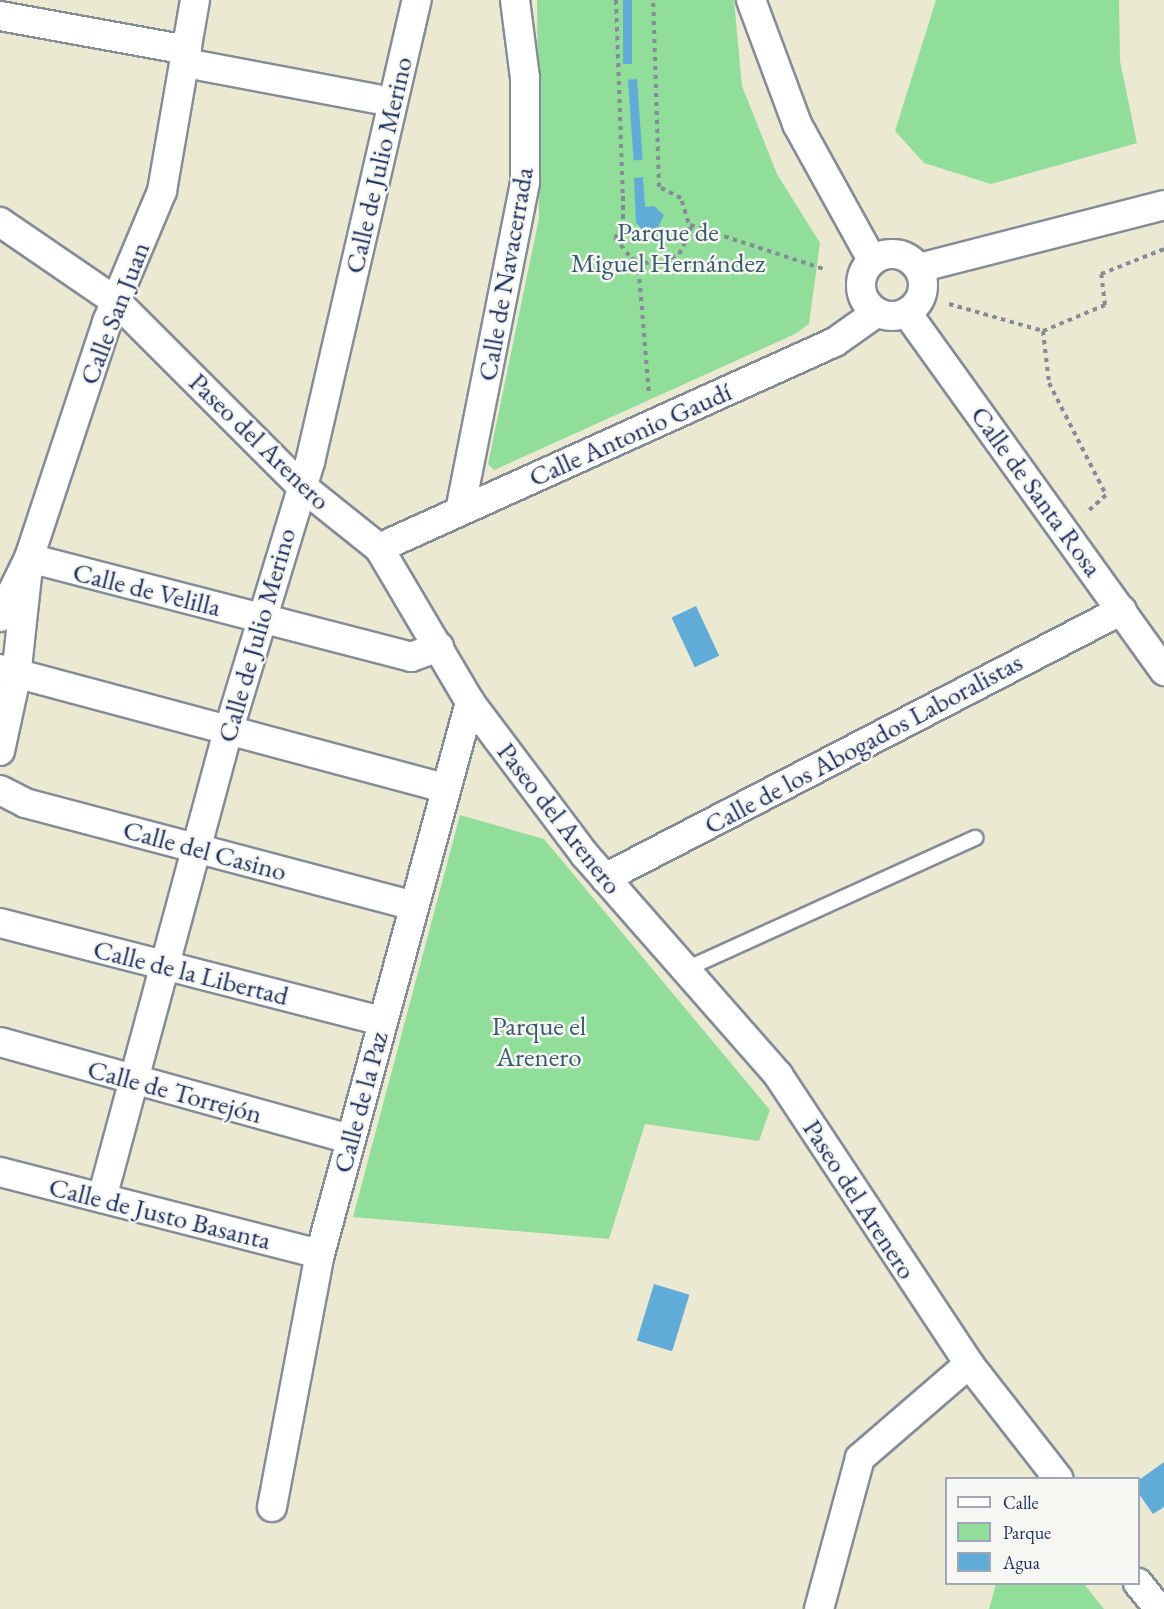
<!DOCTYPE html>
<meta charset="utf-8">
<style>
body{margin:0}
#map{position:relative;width:1164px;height:1609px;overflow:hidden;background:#ece9d2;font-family:"EB Garamond",serif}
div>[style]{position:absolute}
.green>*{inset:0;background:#91dd9a}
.water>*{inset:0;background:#60abd8;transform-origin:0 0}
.path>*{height:4px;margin-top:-2px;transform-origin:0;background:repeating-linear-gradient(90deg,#848c98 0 4.5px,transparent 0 9px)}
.roads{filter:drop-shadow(2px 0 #848c98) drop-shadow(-2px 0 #848c98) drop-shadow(0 2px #848c98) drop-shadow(0 -2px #848c98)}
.lane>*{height:14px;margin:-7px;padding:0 7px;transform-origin:7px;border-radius:7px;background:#fff}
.street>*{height:28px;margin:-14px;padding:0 14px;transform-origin:14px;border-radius:14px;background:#fff}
.street>.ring{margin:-14px;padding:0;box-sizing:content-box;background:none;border:28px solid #fff;border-radius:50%}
span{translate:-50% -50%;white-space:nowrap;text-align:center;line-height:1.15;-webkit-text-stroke:5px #f6f6f2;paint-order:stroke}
.street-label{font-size:27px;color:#1b2f5e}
.park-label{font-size:27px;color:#385a6d}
.legend{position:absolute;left:945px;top:1477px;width:195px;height:108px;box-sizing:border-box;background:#f6f6f2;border:2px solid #9ea6b7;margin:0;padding:8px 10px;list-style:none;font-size:18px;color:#1b2f5e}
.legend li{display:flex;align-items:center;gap:12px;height:30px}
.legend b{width:30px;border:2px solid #9ea6b7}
</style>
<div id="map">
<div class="green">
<i style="clip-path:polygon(537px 0,734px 0,742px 86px,777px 174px,820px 243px,809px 324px,795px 334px,494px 470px,488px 464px,539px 218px)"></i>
<i style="clip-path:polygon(936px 0,1119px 0,1120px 61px,1137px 143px,991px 184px,924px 163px,895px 131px)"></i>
<i style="clip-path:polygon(460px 815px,544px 839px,770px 1110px,759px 1141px,645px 1124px,609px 1239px,353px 1217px)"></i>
<i style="clip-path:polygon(996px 1584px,1084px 1584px,1104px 1609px,989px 1609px)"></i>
</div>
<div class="water">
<i style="left:623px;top:0;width:9px;height:64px"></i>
<i style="left:637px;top:79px;width:81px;height:9px;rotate:86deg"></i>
<i style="clip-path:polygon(643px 177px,645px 207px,654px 206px,664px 215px,655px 234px,645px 234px,636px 222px,634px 178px)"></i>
<i style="left:696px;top:606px;width:55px;height:27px;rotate:65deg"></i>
<i style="left:654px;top:1284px;width:37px;height:59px;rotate:17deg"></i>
<i style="clip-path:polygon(1164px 1462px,1164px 1507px,1153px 1514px,1139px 1494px,1139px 1480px)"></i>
</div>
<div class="path">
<i style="left:616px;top:0;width:196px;rotate:88deg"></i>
<i style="left:623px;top:196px;width:32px;rotate:90deg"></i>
<i style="left:623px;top:228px;width:13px;rotate:129deg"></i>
<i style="left:615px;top:238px;width:26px;rotate:51deg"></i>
<i style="left:631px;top:258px;width:14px;rotate:21deg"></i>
<i style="left:644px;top:263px;width:19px;rotate:-3deg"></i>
<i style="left:663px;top:262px;width:18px;rotate:-27deg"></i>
<i style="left:679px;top:254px;width:26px;rotate:-62deg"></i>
<i style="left:691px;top:231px;width:34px;rotate:-107deg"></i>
<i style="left:681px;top:198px;width:25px;rotate:-153deg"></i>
<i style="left:659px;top:187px;width:187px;rotate:-91.8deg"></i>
<i style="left:690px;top:225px;width:141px;rotate:18.2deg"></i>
<i style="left:638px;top:261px;width:133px;rotate:85.3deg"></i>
<i style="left:949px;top:304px;width:98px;rotate:16deg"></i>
<i style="left:1043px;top:331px;width:67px;rotate:-22.8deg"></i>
<i style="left:1105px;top:305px;width:31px;rotate:-97deg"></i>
<i style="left:1101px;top:274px;width:68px;rotate:-21.6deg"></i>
<i style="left:1043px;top:331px;width:52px;rotate:83.4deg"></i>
<i style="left:1049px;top:383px;width:126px;rotate:63deg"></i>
<i style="left:1106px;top:495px;width:27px;rotate:138deg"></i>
</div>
<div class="roads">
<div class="lane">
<i style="left:684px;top:970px;width:320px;rotate:-24.4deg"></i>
</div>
<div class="street">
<i style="left:751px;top:0;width:132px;rotate:69.6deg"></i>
<i style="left:797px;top:124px;width:155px;rotate:61.1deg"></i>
<i style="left:0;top:16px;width:190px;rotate:10.3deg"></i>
<i style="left:202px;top:66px;width:177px;rotate:10.7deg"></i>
<i style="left:0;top:222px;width:142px;rotate:34.4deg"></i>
<i style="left:117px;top:302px;width:257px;rotate:45deg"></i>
<i style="left:299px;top:484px;width:102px;rotate:38.7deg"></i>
<i style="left:379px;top:548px;width:179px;rotate:59.4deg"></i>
<i style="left:470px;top:702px;width:191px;rotate:53.1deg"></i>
<i style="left:585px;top:855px;width:293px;rotate:48.7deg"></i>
<i style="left:778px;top:1075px;width:346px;rotate:56.5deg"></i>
<i style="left:969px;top:1364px;width:145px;rotate:52deg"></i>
<i class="ring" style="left:861px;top:254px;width:34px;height:34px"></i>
<i style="left:919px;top:268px;width:253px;rotate:-14.4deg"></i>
<i style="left:907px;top:313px;width:441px;rotate:54.3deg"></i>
<i style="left:460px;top:511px;width:335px;rotate:-78.8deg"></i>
<i style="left:525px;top:182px;width:104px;rotate:-90deg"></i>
<i style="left:525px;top:78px;width:79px;rotate:-97.3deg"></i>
<i style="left:379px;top:548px;width:500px;rotate:-24.31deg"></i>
<i style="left:835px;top:342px;width:50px;rotate:-35.3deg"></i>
<i style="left:0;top:617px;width:66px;rotate:-63.8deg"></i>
<i style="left:29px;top:558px;width:249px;rotate:-71.7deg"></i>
<i style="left:107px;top:322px;width:142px;rotate:-67.2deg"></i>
<i style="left:162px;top:191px;width:194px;rotate:-80.2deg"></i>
<i style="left:0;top:669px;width:460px;rotate:15deg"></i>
<i style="left:0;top:751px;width:76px;rotate:-77.8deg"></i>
<i style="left:16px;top:677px;width:120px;rotate:-83.8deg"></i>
<i style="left:29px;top:558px;width:395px;rotate:14.5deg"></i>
<i style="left:411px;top:657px;width:30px;rotate:-20deg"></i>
<i style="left:0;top:790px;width:28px;rotate:27deg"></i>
<i style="left:25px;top:803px;width:400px;rotate:14.8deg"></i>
<i style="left:605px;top:878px;width:582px;rotate:-27.4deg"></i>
<i style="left:0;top:923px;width:394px;rotate:14.4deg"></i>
<i style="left:0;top:1042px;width:363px;rotate:15.5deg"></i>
<i style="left:0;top:1172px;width:330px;rotate:14.4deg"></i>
<i style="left:102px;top:1198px;width:483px;rotate:-74.9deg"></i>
<i style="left:228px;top:732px;width:282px;rotate:-73.1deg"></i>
<i style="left:310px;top:462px;width:474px;rotate:-77deg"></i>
<i style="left:272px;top:1507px;width:258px;rotate:-79.3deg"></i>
<i style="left:320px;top:1254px;width:572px;rotate:-74.8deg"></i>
<i style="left:1138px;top:1583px;width:33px;rotate:51deg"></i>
<i style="left:819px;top:1609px;width:156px;rotate:-74.8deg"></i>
<i style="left:860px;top:1458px;width:144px;rotate:-40.8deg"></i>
</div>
</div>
<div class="street-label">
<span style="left:378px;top:165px;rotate:-77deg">Calle de Julio Merino</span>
<span style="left:505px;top:274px;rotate:-80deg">Calle de Navacerrada</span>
<span style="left:114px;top:313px;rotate:-69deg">Calle San Juan</span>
<span style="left:630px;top:434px;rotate:-24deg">Calle Antonio Gaudí</span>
<span style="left:260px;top:441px;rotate:44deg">Paseo del Arenero</span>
<span style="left:1037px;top:491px;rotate:54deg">Calle de Santa Rosa</span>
<span style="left:147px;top:589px;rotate:14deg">Calle de Velilla</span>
<span style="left:256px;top:635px;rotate:-74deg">Calle de Julio Merino</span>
<span style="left:863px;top:743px;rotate:-28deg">Calle de los Abogados Laboralistas</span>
<span style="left:560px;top:818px;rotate:52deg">Paseo del Arenero</span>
<span style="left:205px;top:850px;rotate:15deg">Calle del Casino</span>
<span style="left:191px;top:972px;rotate:14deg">Calle de la Libertad</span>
<span style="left:175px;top:1091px;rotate:15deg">Calle de Torrejón</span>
<span style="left:360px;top:1102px;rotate:-75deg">Calle de la Paz</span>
<span style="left:860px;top:1199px;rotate:57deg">Paseo del Arenero</span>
<span style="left:160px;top:1213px;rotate:14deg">Calle de Justo Basanta</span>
</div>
<div class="park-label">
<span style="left:668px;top:247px">Parque de<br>Miguel Hernández</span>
<span style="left:539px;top:1041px">Parque el<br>Arenero</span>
</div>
<ul class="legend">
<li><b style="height:8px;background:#fff"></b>Calle</li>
<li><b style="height:16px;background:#91dd9a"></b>Parque</li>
<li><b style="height:16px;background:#60abd8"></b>Agua</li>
</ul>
</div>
